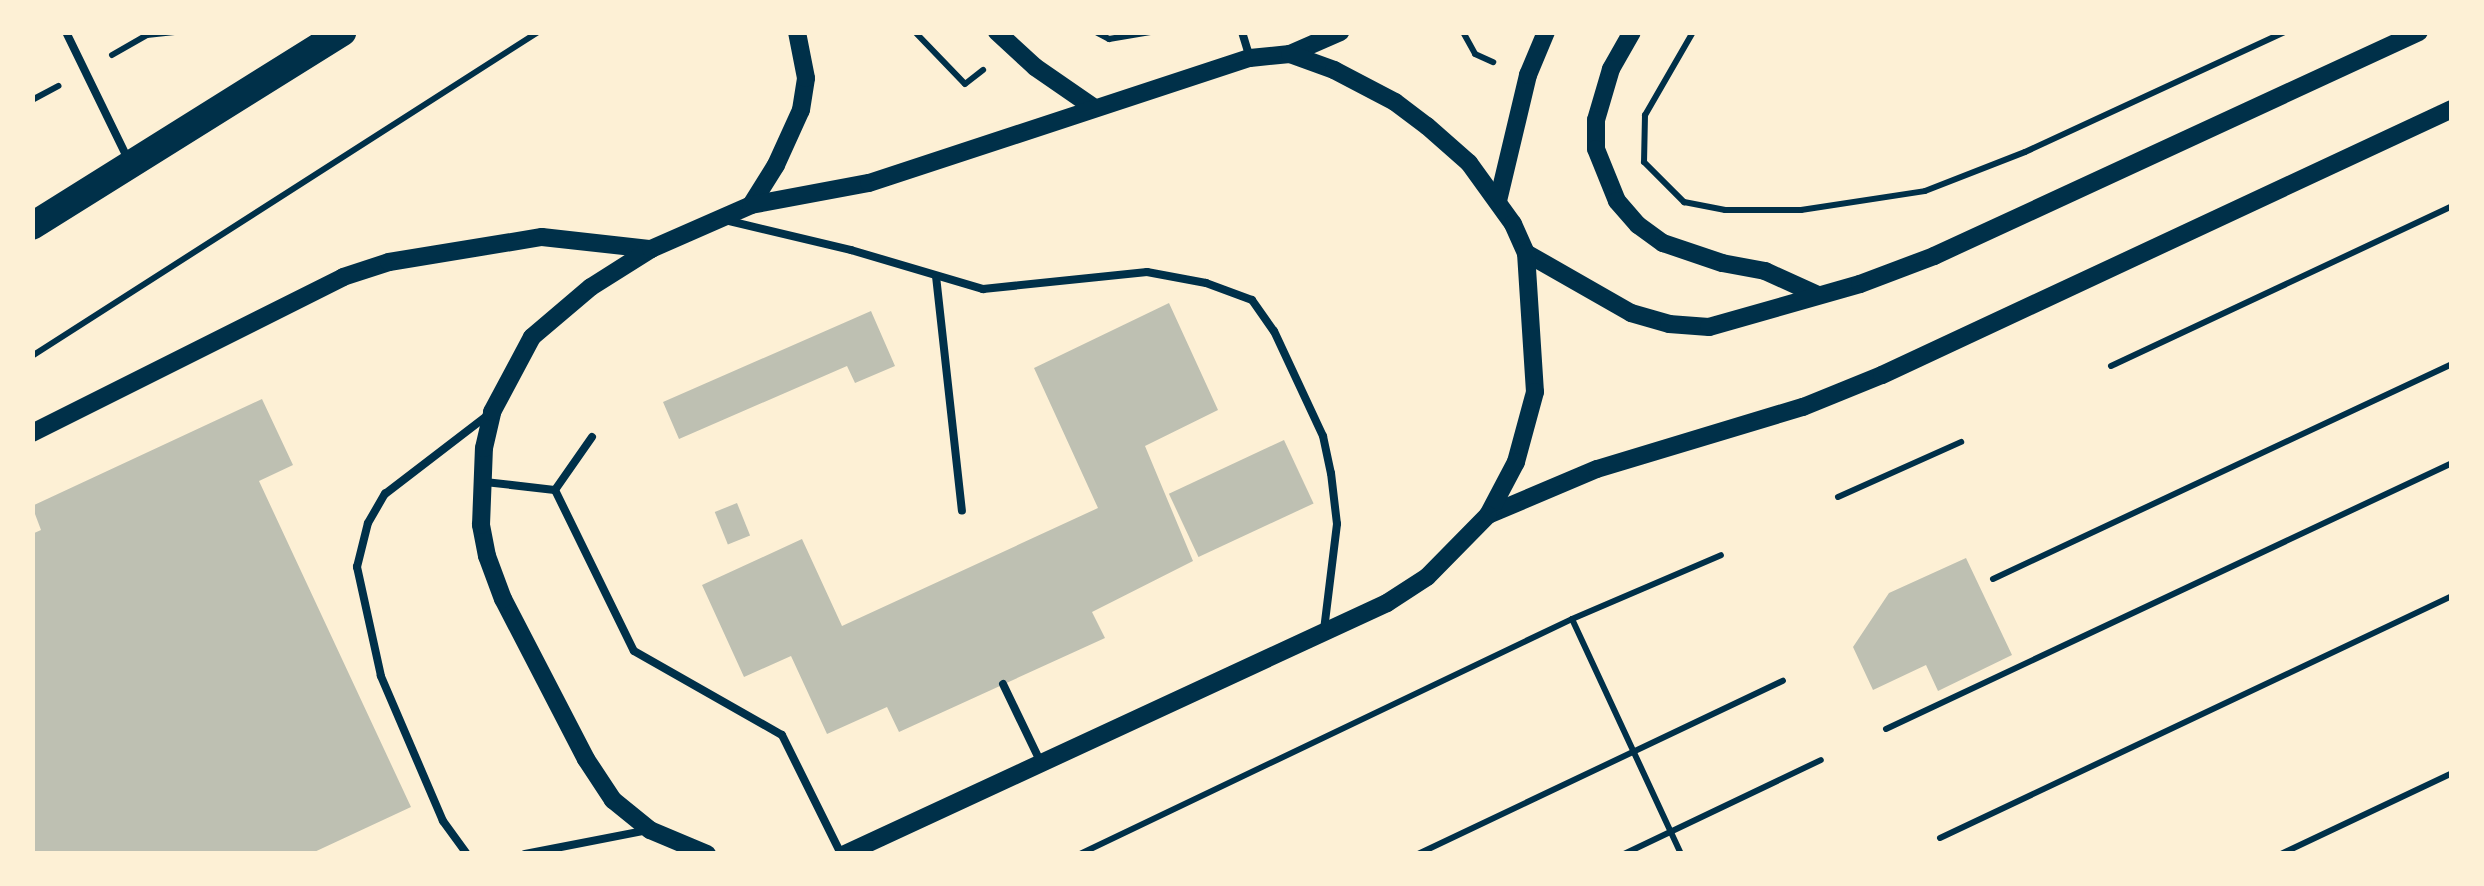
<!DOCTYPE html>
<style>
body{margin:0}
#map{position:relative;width:2484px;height:886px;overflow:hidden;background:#fdf0d5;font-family:"Asap Condensed",sans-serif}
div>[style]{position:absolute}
.building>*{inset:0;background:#bec0b2;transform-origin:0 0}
.path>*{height:6px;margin:-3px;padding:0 3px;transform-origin:3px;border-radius:3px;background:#003049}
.service>*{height:8px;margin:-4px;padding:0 4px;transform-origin:4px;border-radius:4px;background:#003049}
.tertiary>*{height:18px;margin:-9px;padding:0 9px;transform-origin:9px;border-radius:9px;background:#003049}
.trunk>*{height:28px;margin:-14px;padding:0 14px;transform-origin:14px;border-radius:14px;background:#003049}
span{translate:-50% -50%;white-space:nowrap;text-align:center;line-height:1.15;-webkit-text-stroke:9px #fdf0d5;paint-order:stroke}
.frame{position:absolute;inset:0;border:35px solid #fdf0d5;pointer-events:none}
</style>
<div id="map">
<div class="building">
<i style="clip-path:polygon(1169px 303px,1218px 410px,1145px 446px,1193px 561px,1092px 612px,1105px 638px,899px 732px,887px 707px,827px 734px,791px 656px,744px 677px,702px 585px,802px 539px,842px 626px,1098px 508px,1034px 368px)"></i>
<i style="clip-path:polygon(871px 311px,895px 366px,855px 383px,847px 366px,679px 439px,663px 402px)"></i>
<i style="clip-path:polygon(262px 399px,293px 465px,259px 481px,411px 807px,310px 854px,32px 854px,32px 534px,41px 530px,32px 506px)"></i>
<i style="left:1284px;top:440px;width:70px;height:127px;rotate:65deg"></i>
<i style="left:737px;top:503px;width:35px;height:24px;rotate:68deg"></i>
<i style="clip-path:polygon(1966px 558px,2012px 655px,1938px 691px,1926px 665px,1873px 690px,1853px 647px,1889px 593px)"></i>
</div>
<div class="path">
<i style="left:915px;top:32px;width:72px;rotate:46.1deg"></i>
<i style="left:965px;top:84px;width:23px;rotate:-38deg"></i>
<i style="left:1096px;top:32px;width:15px;rotate:28deg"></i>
<i style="left:1109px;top:39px;width:42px;rotate:-9.7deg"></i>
<i style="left:1463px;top:32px;width:25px;rotate:61deg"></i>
<i style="left:1475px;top:54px;width:20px;rotate:24deg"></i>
<i style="left:1693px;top:32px;width:96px;rotate:120deg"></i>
<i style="left:1645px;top:115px;width:47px;rotate:91.2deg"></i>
<i style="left:1644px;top:162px;width:57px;rotate:45deg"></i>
<i style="left:1684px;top:202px;width:42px;rotate:11deg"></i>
<i style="left:1725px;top:210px;width:76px"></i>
<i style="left:1801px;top:210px;width:125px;rotate:-8.7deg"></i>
<i style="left:1925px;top:191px;width:107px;rotate:-21.3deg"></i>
<i style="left:2025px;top:152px;width:286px;rotate:-24.8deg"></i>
<i style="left:112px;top:55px;width:40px;rotate:-29.7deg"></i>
<i style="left:147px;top:35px;width:30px;rotate:-6deg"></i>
<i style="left:32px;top:100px;width:30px;rotate:-28deg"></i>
<i style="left:32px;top:356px;width:601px;rotate:-32.63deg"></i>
<i style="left:2111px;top:366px;width:377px;rotate:-25.1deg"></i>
<i style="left:1838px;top:497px;width:135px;rotate:-24.1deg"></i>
<i style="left:1993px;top:579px;width:507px;rotate:-25.1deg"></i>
<i style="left:1572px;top:619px;width:259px;rotate:65.1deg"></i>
<i style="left:1886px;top:729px;width:625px;rotate:-25.17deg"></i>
<i style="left:1940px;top:838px;width:566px;rotate:-25.3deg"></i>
<i style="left:1080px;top:854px;width:545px;rotate:-25.53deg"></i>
<i style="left:1572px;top:619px;width:162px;rotate:-23.2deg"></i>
<i style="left:1418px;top:854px;width:404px;rotate:-25.4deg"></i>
<i style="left:1624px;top:854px;width:218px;rotate:-25.5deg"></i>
<i style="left:2281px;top:854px;width:189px;rotate:-25.3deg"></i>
</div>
<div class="service">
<i style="left:66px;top:32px;width:139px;rotate:64deg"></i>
<i style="left:1242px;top:32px;width:27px;rotate:73deg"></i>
<i style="left:725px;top:220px;width:130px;rotate:13.4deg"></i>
<i style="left:851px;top:250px;width:138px;rotate:16.5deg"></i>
<i style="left:983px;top:289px;width:165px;rotate:-5.9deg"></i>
<i style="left:1147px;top:272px;width:60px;rotate:10.6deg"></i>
<i style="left:1206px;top:283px;width:49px;rotate:20.3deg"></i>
<i style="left:1252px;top:300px;width:38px;rotate:55deg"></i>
<i style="left:1274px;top:331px;width:116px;rotate:65deg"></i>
<i style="left:1323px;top:436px;width:38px;rotate:78deg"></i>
<i style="left:1331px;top:473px;width:51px;rotate:83.3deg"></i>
<i style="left:1337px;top:524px;width:107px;rotate:97deg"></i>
<i style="left:936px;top:276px;width:236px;rotate:83.7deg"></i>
<i style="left:592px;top:437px;width:65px;rotate:124.9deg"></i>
<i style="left:555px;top:490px;width:179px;rotate:63.9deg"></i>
<i style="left:634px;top:651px;width:170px;rotate:29.6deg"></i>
<i style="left:782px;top:735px;width:133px;rotate:63.6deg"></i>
<i style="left:485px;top:482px;width:70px;rotate:6.5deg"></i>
<i style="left:1003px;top:684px;width:85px;rotate:64.3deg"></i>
<i style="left:467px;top:854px;width:41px;rotate:-126deg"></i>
<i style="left:443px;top:821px;width:158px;rotate:-113.2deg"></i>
<i style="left:381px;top:676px;width:112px;rotate:-102.4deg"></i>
<i style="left:357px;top:567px;width:45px;rotate:-76deg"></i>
<i style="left:368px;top:523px;width:34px;rotate:-60deg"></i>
<i style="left:385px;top:494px;width:130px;rotate:-37.5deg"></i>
<i style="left:525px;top:854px;width:125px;rotate:-11deg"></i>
</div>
<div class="tertiary">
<i style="left:997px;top:32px;width:52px;rotate:42.6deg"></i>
<i style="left:1035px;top:67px;width:70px;rotate:34.6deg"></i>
<i style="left:1632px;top:32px;width:43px;rotate:119.6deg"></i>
<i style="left:1611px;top:69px;width:53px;rotate:106.4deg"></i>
<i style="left:1596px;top:120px;width:29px;rotate:90deg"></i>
<i style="left:1596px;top:149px;width:56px;rotate:68deg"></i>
<i style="left:1617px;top:201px;width:32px;rotate:49deg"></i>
<i style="left:1638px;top:225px;width:31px;rotate:36deg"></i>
<i style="left:1663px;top:243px;width:62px;rotate:18.7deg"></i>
<i style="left:1722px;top:263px;width:44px;rotate:10.5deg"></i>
<i style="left:1765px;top:271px;width:58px;rotate:24.4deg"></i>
<i style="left:1290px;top:54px;width:55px;rotate:-23.7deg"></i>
<i style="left:1498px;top:201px;width:130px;rotate:-76.6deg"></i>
<i style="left:1528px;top:75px;width:47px;rotate:-67.3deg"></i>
<i style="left:751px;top:205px;width:47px;rotate:-58deg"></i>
<i style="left:776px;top:165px;width:60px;rotate:-65.6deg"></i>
<i style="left:801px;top:110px;width:32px;rotate:-81deg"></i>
<i style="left:806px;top:78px;width:47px;rotate:-101.1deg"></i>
<i style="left:1526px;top:253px;width:121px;rotate:29.7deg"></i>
<i style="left:1631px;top:313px;width:40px;rotate:16deg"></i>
<i style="left:1669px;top:324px;width:40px;rotate:4.3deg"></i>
<i style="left:1709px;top:327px;width:157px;rotate:-15.9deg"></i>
<i style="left:1860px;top:284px;width:79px;rotate:-20.7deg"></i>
<i style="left:1934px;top:256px;width:534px;rotate:-24.79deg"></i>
<i style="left:32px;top:433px;width:348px;rotate:-26.6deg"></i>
<i style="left:343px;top:277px;width:48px;rotate:-18.1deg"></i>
<i style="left:389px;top:262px;width:155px;rotate:-9.3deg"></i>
<i style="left:542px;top:237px;width:110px;rotate:6.3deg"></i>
<i style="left:1488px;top:515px;width:118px;rotate:-22.9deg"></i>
<i style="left:1597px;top:469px;width:215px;rotate:-16.8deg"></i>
<i style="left:1803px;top:407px;width:85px;rotate:-22.1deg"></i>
<i style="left:1882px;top:375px;width:629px;rotate:-25.02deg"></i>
<i style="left:707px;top:854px;width:62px;rotate:-157.2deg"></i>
<i style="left:650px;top:830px;width:48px;rotate:-141deg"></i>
<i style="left:613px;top:800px;width:49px;rotate:-123.4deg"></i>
<i style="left:586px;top:759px;width:180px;rotate:-117.4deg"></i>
<i style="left:503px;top:599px;width:46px;rotate:-110.4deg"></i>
<i style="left:487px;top:556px;width:32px;rotate:-101deg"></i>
<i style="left:481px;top:525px;width:77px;rotate:-87.8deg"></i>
<i style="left:484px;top:448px;width:37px;rotate:-77deg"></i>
<i style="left:492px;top:412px;width:85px;rotate:-61.9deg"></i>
<i style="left:532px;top:337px;width:77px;rotate:-40.3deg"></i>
<i style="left:591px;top:287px;width:71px;rotate:-32.3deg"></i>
<i style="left:651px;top:249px;width:109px;rotate:-23.7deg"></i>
<i style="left:751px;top:205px;width:120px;rotate:-10.6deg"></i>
<i style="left:869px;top:183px;width:401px;rotate:-18.2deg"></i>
<i style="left:1250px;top:58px;width:40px;rotate:-5.7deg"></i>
<i style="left:1290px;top:54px;width:47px;rotate:20deg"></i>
<i style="left:1334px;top:70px;width:69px;rotate:27.7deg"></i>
<i style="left:1395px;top:102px;width:40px;rotate:37deg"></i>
<i style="left:1427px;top:126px;width:56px;rotate:41.4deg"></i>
<i style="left:1469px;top:163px;width:75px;rotate:54.2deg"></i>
<i style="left:1513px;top:224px;width:32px;rotate:66deg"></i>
<i style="left:1526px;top:253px;width:139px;rotate:86.3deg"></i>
<i style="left:1535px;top:392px;width:73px;rotate:105.2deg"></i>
<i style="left:1516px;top:462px;width:60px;rotate:117.8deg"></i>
<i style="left:1488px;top:515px;width:87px;rotate:134.5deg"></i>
<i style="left:1427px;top:577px;width:48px;rotate:147deg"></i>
<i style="left:1387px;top:603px;width:597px;rotate:155.15deg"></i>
</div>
<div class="trunk">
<i style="left:32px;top:226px;width:366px;rotate:-32deg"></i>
</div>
<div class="frame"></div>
</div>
